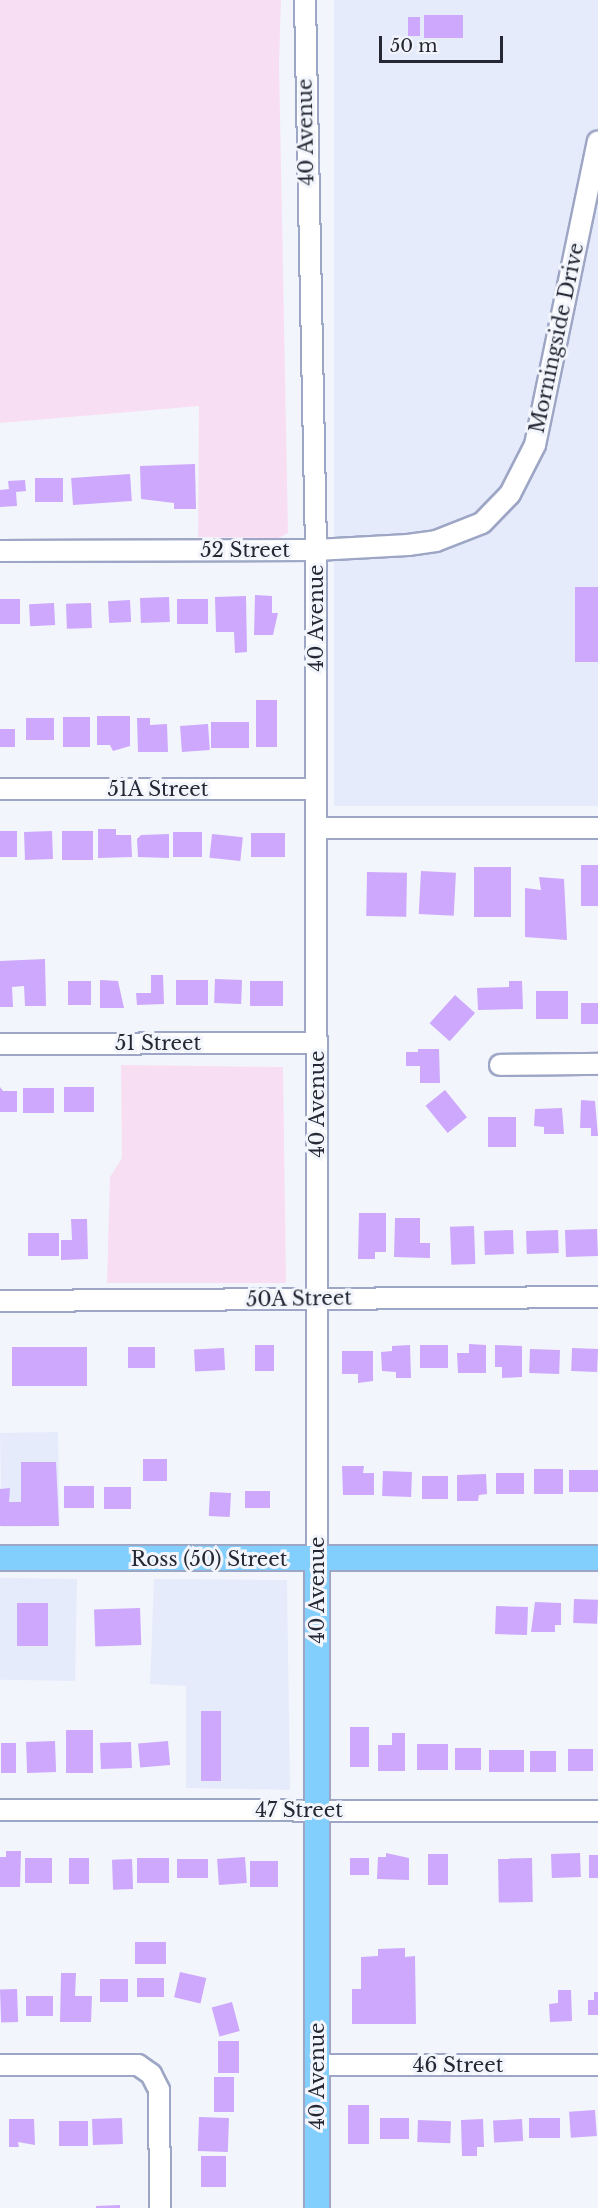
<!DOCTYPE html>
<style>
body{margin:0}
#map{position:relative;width:598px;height:2208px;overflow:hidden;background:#f3f5fc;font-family:"Libre Baskerville",serif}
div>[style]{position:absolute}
.built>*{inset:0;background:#e6ebfb;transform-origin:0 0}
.green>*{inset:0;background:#f8def2}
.building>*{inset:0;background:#cda8fc;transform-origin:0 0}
.roads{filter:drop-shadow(2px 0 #9da6c5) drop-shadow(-2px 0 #9da6c5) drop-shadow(0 2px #9da6c5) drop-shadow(0 -2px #9da6c5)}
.minor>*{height:20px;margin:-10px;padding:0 10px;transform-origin:10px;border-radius:10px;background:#fff}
.major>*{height:24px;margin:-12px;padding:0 12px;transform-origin:12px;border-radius:12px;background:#82cefd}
span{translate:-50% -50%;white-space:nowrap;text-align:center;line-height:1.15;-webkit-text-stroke:6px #f3f5fc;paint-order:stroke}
.street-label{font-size:20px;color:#252834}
.scale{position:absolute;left:379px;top:36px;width:124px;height:27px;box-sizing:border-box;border:3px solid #252834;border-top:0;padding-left:8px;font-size:18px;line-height:21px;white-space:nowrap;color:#252834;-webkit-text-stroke:4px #f3f5fc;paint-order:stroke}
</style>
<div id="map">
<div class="built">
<i style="left:334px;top:0;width:264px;height:806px"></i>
<i style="left:58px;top:1432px;width:94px;height:58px;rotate:89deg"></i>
<i style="left:77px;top:1579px;width:102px;height:77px;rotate:91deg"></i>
<i style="clip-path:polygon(154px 1579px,287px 1580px,290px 1790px,186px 1788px,186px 1686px,150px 1684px)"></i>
</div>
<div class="green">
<i style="clip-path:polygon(0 0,281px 0,279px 63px,288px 533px,279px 538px,198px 537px,199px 406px,0 423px)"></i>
<i style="clip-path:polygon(121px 1065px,283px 1067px,286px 1283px,107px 1283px,110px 1177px,122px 1158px)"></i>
</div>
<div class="building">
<i style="left:424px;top:15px;width:39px;height:23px"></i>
<i style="left:408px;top:17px;width:12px;height:19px"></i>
<i style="clip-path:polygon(195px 464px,196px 509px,174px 509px,174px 503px,141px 499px,140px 466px)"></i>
<i style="left:130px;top:474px;width:27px;height:59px;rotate:86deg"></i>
<i style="left:35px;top:478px;width:28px;height:24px"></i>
<i style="clip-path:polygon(25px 480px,26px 491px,16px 492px,17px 506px,0 507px,0 490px,9px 489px,8px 481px)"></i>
<i style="left:598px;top:587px;width:75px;height:23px;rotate:90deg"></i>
<i style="clip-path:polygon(255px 595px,272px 596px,272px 613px,278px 613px,273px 635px,254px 635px)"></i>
<i style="clip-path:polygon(246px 596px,247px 652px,235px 653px,234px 632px,216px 632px,215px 597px)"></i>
<i style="left:169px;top:597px;width:25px;height:29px;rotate:88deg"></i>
<i style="left:0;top:599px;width:20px;height:25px"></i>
<i style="left:177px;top:599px;width:31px;height:25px"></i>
<i style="left:130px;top:600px;width:22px;height:22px;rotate:87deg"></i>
<i style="left:54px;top:603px;width:22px;height:25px;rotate:87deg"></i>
<i style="left:91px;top:603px;width:25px;height:25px;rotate:88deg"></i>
<i style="left:256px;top:700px;width:21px;height:47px"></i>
<i style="clip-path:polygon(97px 716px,130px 716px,130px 746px,113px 751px,110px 745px,97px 745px)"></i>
<i style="left:63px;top:717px;width:27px;height:30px"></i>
<i style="left:26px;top:718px;width:28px;height:22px"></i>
<i style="clip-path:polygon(137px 718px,150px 718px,150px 725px,167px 724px,168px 752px,138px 752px)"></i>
<i style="left:211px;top:722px;width:38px;height:26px"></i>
<i style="left:208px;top:724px;width:26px;height:28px;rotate:86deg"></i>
<i style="left:0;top:729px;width:15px;height:18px"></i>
<i style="clip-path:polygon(98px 829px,116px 829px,116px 835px,131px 835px,132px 857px,98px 858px)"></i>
<i style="left:0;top:831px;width:17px;height:26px"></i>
<i style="left:52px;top:831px;width:28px;height:28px;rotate:88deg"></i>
<i style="left:93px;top:831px;width:29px;height:31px;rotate:90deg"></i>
<i style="left:173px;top:832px;width:29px;height:25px"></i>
<i style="left:251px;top:833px;width:34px;height:24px"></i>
<i style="clip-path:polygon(169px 834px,169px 858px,138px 857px,137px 839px,141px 835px)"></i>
<i style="left:212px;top:834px;width:31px;height:24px;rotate:6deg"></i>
<i style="left:598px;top:865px;width:41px;height:17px;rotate:90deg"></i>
<i style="left:474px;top:867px;width:37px;height:50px"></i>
<i style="left:421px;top:871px;width:35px;height:43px;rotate:3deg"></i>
<i style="left:367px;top:872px;width:40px;height:44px;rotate:1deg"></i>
<i style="clip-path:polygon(539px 877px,564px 879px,567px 940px,525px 937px,525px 888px,541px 890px)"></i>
<i style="clip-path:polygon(45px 959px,46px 1006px,25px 1006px,24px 986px,12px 987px,13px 1007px,0 1007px,0 961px)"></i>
<i style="clip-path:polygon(151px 975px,163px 975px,164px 1004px,137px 1005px,136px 993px,151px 993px)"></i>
<i style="left:215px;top:979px;width:27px;height:24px;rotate:2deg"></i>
<i style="clip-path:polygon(100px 980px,118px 981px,124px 1008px,100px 1008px)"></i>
<i style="left:208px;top:980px;width:25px;height:32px;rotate:90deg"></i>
<i style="left:68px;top:981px;width:23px;height:24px"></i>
<i style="left:250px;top:981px;width:33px;height:25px"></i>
<i style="clip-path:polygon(509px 981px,522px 981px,523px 1009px,478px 1010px,477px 988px,509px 987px)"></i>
<i style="left:568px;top:991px;width:28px;height:32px;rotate:90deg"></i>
<i style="left:455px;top:995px;width:27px;height:38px;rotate:42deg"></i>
<i style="left:581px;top:1003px;width:17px;height:21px"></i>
<i style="clip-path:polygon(418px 1049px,439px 1049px,440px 1083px,420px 1083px,420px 1066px,406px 1066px,406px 1052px,418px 1052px)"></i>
<i style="clip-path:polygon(0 1087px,3px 1091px,17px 1091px,17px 1112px,0 1112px)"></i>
<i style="left:64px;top:1087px;width:30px;height:25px"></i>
<i style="left:23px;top:1088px;width:31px;height:25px"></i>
<i style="left:445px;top:1090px;width:35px;height:25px;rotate:51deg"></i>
<i style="clip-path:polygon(581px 1100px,595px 1101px,598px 1136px,591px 1136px,591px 1128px,580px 1128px)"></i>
<i style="clip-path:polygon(562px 1108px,564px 1134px,544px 1134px,544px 1127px,534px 1126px,535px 1109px)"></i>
<i style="left:488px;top:1117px;width:28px;height:30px"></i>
<i style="clip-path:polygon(359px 1213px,386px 1213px,386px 1252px,375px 1252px,375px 1259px,358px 1259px)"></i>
<i style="clip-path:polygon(395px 1218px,420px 1218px,420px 1243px,430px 1243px,430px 1258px,394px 1257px)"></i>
<i style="clip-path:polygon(71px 1219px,87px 1219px,88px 1259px,61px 1260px,61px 1240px,72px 1240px)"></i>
<i style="left:474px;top:1226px;width:38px;height:24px;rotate:88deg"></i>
<i style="left:597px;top:1229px;width:27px;height:32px;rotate:88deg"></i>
<i style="left:513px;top:1230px;width:24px;height:29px;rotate:88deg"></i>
<i style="left:558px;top:1230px;width:23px;height:32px;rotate:88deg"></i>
<i style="left:28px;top:1233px;width:31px;height:23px"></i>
<i style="clip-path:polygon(469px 1344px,486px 1345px,486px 1373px,458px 1373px,457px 1353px,469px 1353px)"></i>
<i style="left:255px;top:1345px;width:19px;height:26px"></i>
<i style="clip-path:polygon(410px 1345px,411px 1378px,396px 1378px,396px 1372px,382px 1371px,381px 1352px,392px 1351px,392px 1346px)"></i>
<i style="left:420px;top:1345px;width:28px;height:23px"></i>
<i style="clip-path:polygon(495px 1345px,522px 1346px,522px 1377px,502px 1378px,502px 1367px,495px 1367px)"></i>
<i style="left:12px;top:1347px;width:75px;height:39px"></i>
<i style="left:128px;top:1347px;width:27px;height:21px"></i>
<i style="left:224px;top:1348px;width:22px;height:30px;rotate:87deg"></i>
<i style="left:572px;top:1348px;width:26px;height:23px;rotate:2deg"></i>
<i style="left:530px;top:1349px;width:30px;height:24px;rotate:2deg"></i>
<i style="clip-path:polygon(342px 1351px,373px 1351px,373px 1381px,358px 1383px,358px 1374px,342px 1374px)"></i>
<i style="left:143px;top:1459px;width:24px;height:22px"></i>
<i style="clip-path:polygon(21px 1462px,56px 1462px,59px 1526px,0 1526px,0 1489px,10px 1488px,9px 1502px,21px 1502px)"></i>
<i style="clip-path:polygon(342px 1466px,364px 1466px,363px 1473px,374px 1473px,374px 1495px,343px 1495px)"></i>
<i style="left:563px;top:1469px;width:25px;height:29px;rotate:90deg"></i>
<i style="left:598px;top:1470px;width:22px;height:29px;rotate:90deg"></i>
<i style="left:383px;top:1471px;width:29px;height:25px;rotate:2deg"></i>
<i style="left:496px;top:1473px;width:28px;height:21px"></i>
<i style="clip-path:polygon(486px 1474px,487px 1494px,479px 1495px,478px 1501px,457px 1501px,457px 1475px)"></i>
<i style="left:422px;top:1476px;width:26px;height:23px"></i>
<i style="left:64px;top:1486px;width:30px;height:22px"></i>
<i style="left:104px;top:1487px;width:27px;height:22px"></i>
<i style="left:245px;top:1491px;width:25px;height:17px"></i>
<i style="left:210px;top:1492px;width:21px;height:24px;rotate:3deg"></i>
<i style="left:574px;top:1599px;width:24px;height:24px;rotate:2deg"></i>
<i style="clip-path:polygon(535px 1602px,561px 1603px,561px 1625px,555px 1625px,555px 1632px,531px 1632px)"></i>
<i style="left:48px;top:1603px;width:43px;height:31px;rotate:90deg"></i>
<i style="left:496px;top:1606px;width:32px;height:28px;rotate:2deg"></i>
<i style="left:140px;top:1608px;width:37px;height:46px;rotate:88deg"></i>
<i style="left:201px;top:1711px;width:20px;height:70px"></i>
<i style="left:350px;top:1727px;width:19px;height:40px"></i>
<i style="left:66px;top:1730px;width:27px;height:43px"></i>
<i style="clip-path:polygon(392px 1733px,405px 1733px,405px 1771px,378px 1771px,378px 1745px,392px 1745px)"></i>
<i style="left:55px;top:1741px;width:31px;height:29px;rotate:88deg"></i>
<i style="left:168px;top:1741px;width:24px;height:30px;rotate:85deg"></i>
<i style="left:131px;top:1742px;width:26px;height:31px;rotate:88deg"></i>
<i style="left:1px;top:1743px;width:15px;height:30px"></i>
<i style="left:417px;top:1744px;width:31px;height:26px"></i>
<i style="left:481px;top:1748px;width:22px;height:26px;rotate:90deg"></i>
<i style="left:568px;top:1749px;width:25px;height:22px"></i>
<i style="left:489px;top:1750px;width:35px;height:22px"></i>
<i style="left:530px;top:1751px;width:26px;height:21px"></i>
<i style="clip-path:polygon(6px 1851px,21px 1851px,20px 1887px,0 1887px,0 1857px,6px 1857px)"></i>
<i style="clip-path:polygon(386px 1853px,409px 1858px,409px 1880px,377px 1879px,378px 1857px,386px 1857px)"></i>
<i style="left:580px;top:1853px;width:24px;height:29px;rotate:88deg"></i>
<i style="left:428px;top:1854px;width:20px;height:31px"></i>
<i style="left:589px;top:1855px;width:9px;height:23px"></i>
<i style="left:245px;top:1857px;width:26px;height:28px;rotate:86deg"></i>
<i style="left:25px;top:1858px;width:27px;height:25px"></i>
<i style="left:69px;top:1858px;width:20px;height:26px"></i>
<i style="left:169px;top:1858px;width:25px;height:32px;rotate:90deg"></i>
<i style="left:350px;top:1858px;width:19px;height:17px"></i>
<i style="left:532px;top:1858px;width:44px;height:34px;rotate:89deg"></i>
<i style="left:132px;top:1859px;width:30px;height:20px;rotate:88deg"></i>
<i style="left:208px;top:1859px;width:19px;height:31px;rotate:90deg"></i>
<i style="left:250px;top:1861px;width:28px;height:26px"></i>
<i style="left:135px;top:1942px;width:31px;height:22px"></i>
<i style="clip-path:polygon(405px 1948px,405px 1957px,415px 1956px,416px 2024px,352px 2024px,352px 1989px,361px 1989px,361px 1957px,378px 1956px,378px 1949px)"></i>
<i style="left:180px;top:1972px;width:27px;height:26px;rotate:13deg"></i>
<i style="clip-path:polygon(61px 1973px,76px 1973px,75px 1996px,92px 1996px,91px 2022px,60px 2022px)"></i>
<i style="left:164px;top:1978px;width:19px;height:27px;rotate:90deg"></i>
<i style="left:128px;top:1979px;width:23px;height:28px;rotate:90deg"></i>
<i style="left:17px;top:1989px;width:33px;height:17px;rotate:88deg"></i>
<i style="clip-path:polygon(558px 1990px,571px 1990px,572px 2021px,550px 2022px,549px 2004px,558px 2003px)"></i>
<i style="clip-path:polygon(594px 1992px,598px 1992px,598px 2015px,588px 2015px,588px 2000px,594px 2000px)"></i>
<i style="left:26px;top:1996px;width:27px;height:20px"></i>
<i style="left:232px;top:2002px;width:30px;height:21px;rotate:75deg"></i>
<i style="left:239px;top:2041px;width:32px;height:21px;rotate:90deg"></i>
<i style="left:214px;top:2077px;width:20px;height:35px"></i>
<i style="left:348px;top:2105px;width:21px;height:39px"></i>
<i style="left:595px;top:2110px;width:26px;height:26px;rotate:86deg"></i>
<i style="left:199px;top:2117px;width:30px;height:34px;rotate:2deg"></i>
<i style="left:122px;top:2118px;width:26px;height:30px;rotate:88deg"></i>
<i style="left:380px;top:2118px;width:29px;height:21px"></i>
<i style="left:560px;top:2118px;width:20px;height:31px;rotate:90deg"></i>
<i style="clip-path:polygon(9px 2119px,34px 2119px,35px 2145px,18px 2142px,19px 2147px,9px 2147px)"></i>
<i style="clip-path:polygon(483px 2119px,484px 2147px,477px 2147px,477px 2156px,462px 2156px,461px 2120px)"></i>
<i style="left:522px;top:2119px;width:22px;height:29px;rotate:87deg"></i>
<i style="left:418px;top:2120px;width:33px;height:22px;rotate:2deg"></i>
<i style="left:59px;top:2121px;width:29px;height:25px"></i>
<i style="left:201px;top:2156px;width:25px;height:31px"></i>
<i style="clip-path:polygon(120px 2205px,120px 2208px,96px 2208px,96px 2206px)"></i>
</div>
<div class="roads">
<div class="minor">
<i style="left:305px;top:0;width:550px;rotate:88.85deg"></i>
<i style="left:316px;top:550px;width:1010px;rotate:89.94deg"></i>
<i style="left:0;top:551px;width:316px;rotate:-0.2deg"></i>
<i style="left:316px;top:550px;width:92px;rotate:-3.1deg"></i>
<i style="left:408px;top:545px;width:28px;rotate:-8deg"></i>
<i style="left:436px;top:541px;width:49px;rotate:-21.4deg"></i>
<i style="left:482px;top:523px;width:40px;rotate:-46deg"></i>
<i style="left:510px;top:494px;width:55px;rotate:-63deg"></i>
<i style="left:535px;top:445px;width:310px;rotate:-78.3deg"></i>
<i style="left:0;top:789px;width:316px"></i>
<i style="left:316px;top:828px;width:282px"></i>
<i style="left:0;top:1044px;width:317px;rotate:-0.2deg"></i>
<i style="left:500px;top:1065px;width:98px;rotate:-0.6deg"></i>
<i style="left:0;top:1301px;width:598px;rotate:-0.38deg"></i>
<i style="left:0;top:1810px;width:598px;rotate:0.1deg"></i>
<i style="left:0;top:2065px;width:138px"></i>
<i style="left:138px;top:2065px;width:16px;rotate:35deg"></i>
<i style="left:151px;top:2074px;width:18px;rotate:63deg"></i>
<i style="left:159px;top:2090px;width:118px;rotate:89.5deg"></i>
<i style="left:318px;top:2065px;width:280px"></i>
</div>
<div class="major">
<i style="left:0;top:1558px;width:598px"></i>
<i style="left:317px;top:2208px;width:648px;rotate:-90deg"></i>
</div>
</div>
<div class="street-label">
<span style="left:306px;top:132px;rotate:-91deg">40 Avenue</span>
<span style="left:557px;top:338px;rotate:-78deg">Morningside Drive</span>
<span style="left:245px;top:550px">52 Street</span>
<span style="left:316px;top:618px;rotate:-90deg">40 Avenue</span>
<span style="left:158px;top:789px">51A Street</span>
<span style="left:158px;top:1043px">51 Street</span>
<span style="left:317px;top:1104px;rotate:-90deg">40 Avenue</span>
<span style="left:299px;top:1299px;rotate:-1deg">50A Street</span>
<span style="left:209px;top:1559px">Ross (50) Street</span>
<span style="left:317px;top:1590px;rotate:-90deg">40 Avenue</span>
<span style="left:299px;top:1810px">47 Street</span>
<span style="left:458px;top:2065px">46 Street</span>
<span style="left:317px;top:2076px;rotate:-90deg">40 Avenue</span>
</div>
<div class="scale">50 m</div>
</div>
